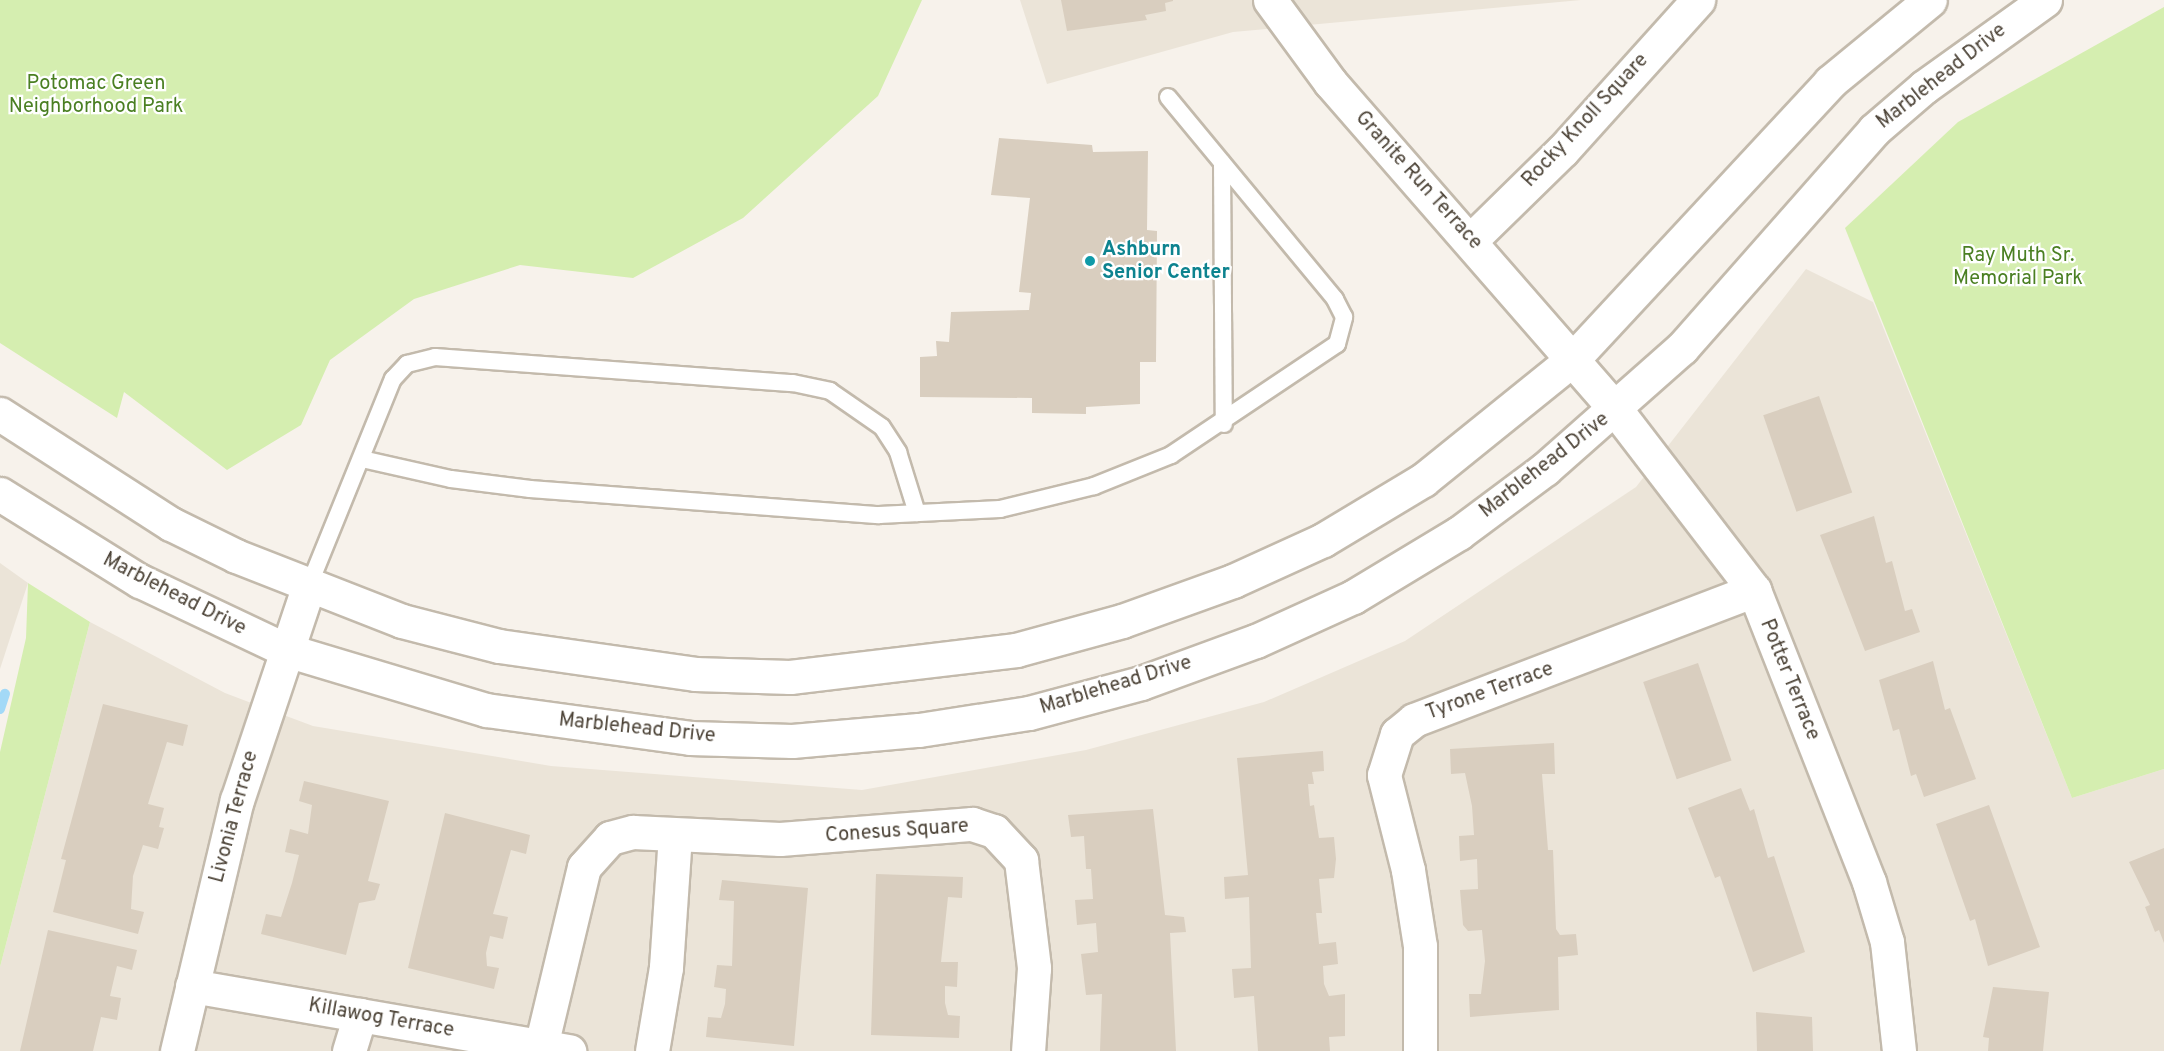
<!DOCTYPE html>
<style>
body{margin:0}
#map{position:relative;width:2164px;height:1051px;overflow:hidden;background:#f7f2eb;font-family:Overpass,sans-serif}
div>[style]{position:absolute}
.residential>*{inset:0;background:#ebe4d8}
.green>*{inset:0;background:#d5eeb0}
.stream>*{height:10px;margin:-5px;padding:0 5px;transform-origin:5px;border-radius:5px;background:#a3d9f7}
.building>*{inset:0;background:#d9cebf;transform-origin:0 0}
.roads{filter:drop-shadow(2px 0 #c3baac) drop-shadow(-2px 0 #c3baac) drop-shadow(0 2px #c3baac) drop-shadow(0 -2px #c3baac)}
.service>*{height:16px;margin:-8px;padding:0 8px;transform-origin:8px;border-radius:8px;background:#fff}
.minor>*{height:33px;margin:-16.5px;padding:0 16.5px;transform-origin:16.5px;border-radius:16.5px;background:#fff}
.tertiary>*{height:33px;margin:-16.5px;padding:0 16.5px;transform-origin:16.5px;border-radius:16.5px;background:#fff}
.dots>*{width:16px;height:16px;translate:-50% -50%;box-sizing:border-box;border:3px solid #fff;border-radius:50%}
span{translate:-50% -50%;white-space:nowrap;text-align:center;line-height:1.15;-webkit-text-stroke:4.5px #fff;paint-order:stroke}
.street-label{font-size:20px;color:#4c4337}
.park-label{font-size:20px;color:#4a7f22}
.culture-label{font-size:20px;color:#0d838f;font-weight:700}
.left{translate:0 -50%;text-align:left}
</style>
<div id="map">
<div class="residential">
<i style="clip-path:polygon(1020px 0,1581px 0,1233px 32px,1047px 84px)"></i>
<i style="clip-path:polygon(1806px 269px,1873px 302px,2072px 798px,2164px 769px,2164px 1051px,0 1051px,0 967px,90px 622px,225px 693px,313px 726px,551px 766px,862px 790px,1086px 750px,1264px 702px,1405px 641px,1636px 487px)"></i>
<i style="clip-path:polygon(0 563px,28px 583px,0 669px)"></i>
</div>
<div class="green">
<i style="clip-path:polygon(0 0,922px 0,878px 96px,743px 218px,633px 278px,520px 265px,414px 299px,330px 360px,301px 425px,227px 470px,124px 392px,117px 418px,0 343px)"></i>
<i style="clip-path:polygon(2164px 7px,2164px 769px,2072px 798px,1845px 228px,1958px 122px)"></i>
<i style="clip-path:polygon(28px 583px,90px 622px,0 967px,0 752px,26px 638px)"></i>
</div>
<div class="stream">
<i style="left:0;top:709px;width:16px;rotate:-72deg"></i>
</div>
<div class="building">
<i style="clip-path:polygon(1061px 0,1173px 0,1173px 1px,1165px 3px,1166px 11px,1145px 15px,1147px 20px,1067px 31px)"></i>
<i style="clip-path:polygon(999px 138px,1092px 145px,1093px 152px,1148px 151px,1147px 230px,1157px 231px,1156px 362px,1140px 362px,1140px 404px,1086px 407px,1086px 414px,1032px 413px,1032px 398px,920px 397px,920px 357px,937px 356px,936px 341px,949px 342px,951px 312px,1029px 310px,1031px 293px,1019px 292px,1030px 198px,991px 195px)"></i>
<i style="left:1819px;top:396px;width:102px;height:59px;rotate:71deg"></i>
<i style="clip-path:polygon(1874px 516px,1886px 563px,1892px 561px,1905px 611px,1912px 609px,1920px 632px,1865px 651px,1820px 535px)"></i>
<i style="clip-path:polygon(1933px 661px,1945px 710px,1950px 708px,1976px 779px,1924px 797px,1916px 774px,1911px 776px,1899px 729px,1893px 731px,1879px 680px)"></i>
<i style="left:1698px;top:663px;width:103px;height:58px;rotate:71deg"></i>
<i style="clip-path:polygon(103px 704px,188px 725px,183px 746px,167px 742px,148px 804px,164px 808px,159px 827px,164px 828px,158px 849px,143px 845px,133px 876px,131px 909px,144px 912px,138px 934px,53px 912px,66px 860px,61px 859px)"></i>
<i style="clip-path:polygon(1554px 743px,1555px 774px,1542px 774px,1548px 850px,1553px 850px,1556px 929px,1560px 935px,1576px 934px,1578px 955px,1558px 957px,1559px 1010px,1470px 1017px,1469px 994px,1481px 994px,1485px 961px,1482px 930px,1468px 931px,1463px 925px,1460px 890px,1478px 889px,1477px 859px,1460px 861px,1459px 836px,1474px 835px,1472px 806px,1465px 773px,1451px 774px,1450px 749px)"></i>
<i style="clip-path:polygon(1323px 751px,1324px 771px,1312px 772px,1314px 784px,1308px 784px,1310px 806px,1314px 805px,1319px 838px,1334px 837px,1336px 859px,1334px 878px,1319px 879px,1322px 913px,1316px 913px,1319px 944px,1336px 942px,1338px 964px,1323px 966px,1324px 984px,1329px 996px,1345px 994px,1345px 1036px,1329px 1037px,1330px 1051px,1258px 1051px,1254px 996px,1234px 998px,1232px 969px,1251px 968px,1249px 897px,1225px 899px,1224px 877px,1248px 875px,1237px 758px)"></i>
<i style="clip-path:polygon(304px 781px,389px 801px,368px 881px,380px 884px,375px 900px,359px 903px,346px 955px,261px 934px,266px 914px,281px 917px,292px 883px,299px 855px,285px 852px,290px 829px,308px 834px,312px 805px,299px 801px)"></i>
<i style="clip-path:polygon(1741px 788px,1750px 811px,1754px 809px,1768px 858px,1774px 856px,1805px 952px,1753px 972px,1720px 876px,1715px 878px,1688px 808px)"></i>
<i style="clip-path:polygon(1989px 805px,2040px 947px,1988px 966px,1975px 919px,1970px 921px,1936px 824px)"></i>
<i style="clip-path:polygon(1153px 809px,1165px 915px,1184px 917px,1186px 932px,1170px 933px,1176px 1051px,1100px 1051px,1102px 994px,1086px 995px,1081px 954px,1098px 952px,1096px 923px,1077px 925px,1075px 900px,1093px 899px,1091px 869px,1086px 869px,1084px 836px,1071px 837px,1068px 815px)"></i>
<i style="clip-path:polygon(445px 813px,530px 835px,526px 854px,511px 850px,493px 914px,508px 917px,503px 939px,490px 936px,486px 953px,487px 966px,499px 968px,494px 989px,408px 968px)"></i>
<i style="clip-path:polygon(2164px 848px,2164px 943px,2159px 930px,2155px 932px,2145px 907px,2150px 905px,2129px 862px)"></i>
<i style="clip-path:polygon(876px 874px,963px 877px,962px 898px,948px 897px,941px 962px,958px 962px,957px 987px,945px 986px,945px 1003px,948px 1015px,960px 1016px,959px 1038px,871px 1035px)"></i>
<i style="clip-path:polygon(722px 880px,808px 888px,794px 1046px,706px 1037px,708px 1017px,721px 1018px,725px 1004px,726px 989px,714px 987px,717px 965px,732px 966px,734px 901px,719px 900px)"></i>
<i style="clip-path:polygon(48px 930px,137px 950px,132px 970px,117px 966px,110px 996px,121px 998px,117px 1020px,101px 1017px,93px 1051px,20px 1051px)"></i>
<i style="clip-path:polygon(1993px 987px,2049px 992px,2043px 1051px,1988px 1051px,1989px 1038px,1983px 1037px)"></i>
<i style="clip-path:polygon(1756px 1012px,1812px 1017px,1813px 1051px,1757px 1051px)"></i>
</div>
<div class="roads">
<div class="service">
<i style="left:1222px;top:163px;width:261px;rotate:89.6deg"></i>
<i style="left:362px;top:459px;width:91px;rotate:12.7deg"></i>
<i style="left:451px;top:479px;width:80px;rotate:7.2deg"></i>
<i style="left:530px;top:489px;width:350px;rotate:4.3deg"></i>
<i style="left:879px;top:515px;width:121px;rotate:-2.8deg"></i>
<i style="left:1000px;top:509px;width:97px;rotate:-13.7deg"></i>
<i style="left:1094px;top:486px;width:83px;rotate:-21.9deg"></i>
<i style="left:1171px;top:455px;width:200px;rotate:-33.8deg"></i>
<i style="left:1337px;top:344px;width:28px;rotate:-75deg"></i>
<i style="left:1344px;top:317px;width:20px;rotate:-117deg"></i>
<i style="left:1335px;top:299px;width:262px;rotate:-129.6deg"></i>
<i style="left:308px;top:588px;width:226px;rotate:-67.9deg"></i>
<i style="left:393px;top:379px;width:21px;rotate:-47deg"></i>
<i style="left:407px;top:364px;width:29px;rotate:-14deg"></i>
<i style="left:435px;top:357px;width:359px;rotate:4.2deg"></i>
<i style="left:793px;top:383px;width:38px;rotate:12deg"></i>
<i style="left:830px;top:391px;width:63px;rotate:34.7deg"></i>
<i style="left:882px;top:427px;width:30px;rotate:57deg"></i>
<i style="left:898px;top:452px;width:64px;rotate:72.7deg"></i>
</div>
<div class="minor">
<i style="left:1270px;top:0;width:102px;rotate:53.8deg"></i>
<i style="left:1330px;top:82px;width:435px;rotate:48.9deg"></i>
<i style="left:1616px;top:410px;width:227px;rotate:52.5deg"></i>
<i style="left:1754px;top:590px;width:314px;rotate:68.5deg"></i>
<i style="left:1869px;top:882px;width:63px;rotate:73.3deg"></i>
<i style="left:1887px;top:942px;width:110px;rotate:83.7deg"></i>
<i style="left:1472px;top:239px;width:127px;rotate:-44.4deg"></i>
<i style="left:1563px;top:150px;width:202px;rotate:-48deg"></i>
<i style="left:192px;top:986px;width:383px;rotate:9.8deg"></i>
<i style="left:541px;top:1046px;width:184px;rotate:-76.5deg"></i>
<i style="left:584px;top:867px;width:39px;rotate:-48deg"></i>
<i style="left:610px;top:838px;width:24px;rotate:-15deg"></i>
<i style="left:633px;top:832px;width:147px;rotate:2.7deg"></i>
<i style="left:780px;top:839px;width:193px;rotate:-4.5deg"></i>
<i style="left:972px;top:824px;width:23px;rotate:18deg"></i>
<i style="left:994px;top:831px;width:40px;rotate:47deg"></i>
<i style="left:1021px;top:860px;width:109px;rotate:83.1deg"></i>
<i style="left:1034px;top:968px;width:83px;rotate:94.1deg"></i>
<i style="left:177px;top:1051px;width:258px;rotate:-76.6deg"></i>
<i style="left:237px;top:800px;width:224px;rotate:-71.5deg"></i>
<i style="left:349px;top:1051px;width:38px;rotate:-73deg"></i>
<i style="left:652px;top:1051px;width:85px;rotate:-80.5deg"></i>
<i style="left:666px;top:967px;width:131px;rotate:-86.1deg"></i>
<i style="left:1420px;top:1051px;width:105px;rotate:-90deg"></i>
<i style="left:1420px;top:946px;width:77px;rotate:-99deg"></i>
<i style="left:1408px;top:870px;width:98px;rotate:-104.2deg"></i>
<i style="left:1384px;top:775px;width:43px;rotate:-72.4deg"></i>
<i style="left:1397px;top:734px;width:22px;rotate:-39deg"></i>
<i style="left:1414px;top:720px;width:364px;rotate:-20.9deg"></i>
</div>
<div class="tertiary">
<i style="left:0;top:414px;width:203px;rotate:32.8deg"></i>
<i style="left:171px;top:524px;width:72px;rotate:26.2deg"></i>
<i style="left:236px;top:556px;width:178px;rotate:21.4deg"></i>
<i style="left:402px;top:621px;width:100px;rotate:14.5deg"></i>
<i style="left:499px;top:646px;width:198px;rotate:8.1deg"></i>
<i style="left:695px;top:674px;width:95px;rotate:1.8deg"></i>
<i style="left:790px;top:677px;width:228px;rotate:-6.8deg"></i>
<i style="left:1016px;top:650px;width:110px;rotate:-15.3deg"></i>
<i style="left:1122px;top:621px;width:118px;rotate:-19.8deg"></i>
<i style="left:1233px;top:581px;width:99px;rotate:-24.5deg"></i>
<i style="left:1323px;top:540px;width:117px;rotate:-31deg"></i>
<i style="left:1423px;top:480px;width:193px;rotate:-38.9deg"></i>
<i style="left:1573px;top:359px;width:378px;rotate:-47.1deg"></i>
<i style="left:1830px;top:82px;width:129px;rotate:-39.4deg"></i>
<i style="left:0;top:494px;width:165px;rotate:31.9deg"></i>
<i style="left:140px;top:581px;width:161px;rotate:25.3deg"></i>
<i style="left:286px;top:650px;width:209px;rotate:16.7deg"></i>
<i style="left:486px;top:710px;width:206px;rotate:7.8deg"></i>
<i style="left:690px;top:738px;width:102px;rotate:1.7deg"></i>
<i style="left:792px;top:741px;width:127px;rotate:-5deg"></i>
<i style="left:919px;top:730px;width:111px;rotate:-8.8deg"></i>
<i style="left:1029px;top:713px;width:116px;rotate:-15deg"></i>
<i style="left:1141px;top:683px;width:122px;rotate:-20.1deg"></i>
<i style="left:1256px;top:641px;width:107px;rotate:-24.4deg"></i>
<i style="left:1353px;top:597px;width:124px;rotate:-31.1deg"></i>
<i style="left:1459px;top:533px;width:107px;rotate:-36.7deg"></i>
<i style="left:1545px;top:469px;width:183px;rotate:-41.5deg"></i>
<i style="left:1682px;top:348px;width:290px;rotate:-48.6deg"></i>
<i style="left:1874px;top:130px;width:66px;rotate:-40.7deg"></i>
<i style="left:1924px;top:87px;width:149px;rotate:-35.7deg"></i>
</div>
</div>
<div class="dots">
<i style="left:1090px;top:261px;background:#0f9aa8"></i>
</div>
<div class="street-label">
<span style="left:1942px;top:77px;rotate:-38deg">Marblehead Drive</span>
<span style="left:1586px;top:121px;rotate:-47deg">Rocky Knoll Square</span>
<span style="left:1418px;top:181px;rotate:48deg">Granite Run Terrace</span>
<span style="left:1545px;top:466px;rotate:-38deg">Marblehead Drive</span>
<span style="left:174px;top:595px;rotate:27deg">Marblehead Drive</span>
<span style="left:1789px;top:680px;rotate:68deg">Potter Terrace</span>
<span style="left:1116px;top:686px;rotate:-17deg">Marblehead Drive</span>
<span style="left:1490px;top:692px;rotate:-20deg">Tyrone Terrace</span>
<span style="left:637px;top:729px;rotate:6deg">Marblehead Drive</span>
<span style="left:235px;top:817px;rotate:-75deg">Livonia Terrace</span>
<span style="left:897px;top:832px;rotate:-4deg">Conesus Square</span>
<span style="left:381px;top:1019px;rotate:10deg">Killawog Terrace</span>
</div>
<div class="park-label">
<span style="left:96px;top:96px">Potomac Green<br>Neighborhood Park</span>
<span style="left:2018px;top:268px">Ray Muth Sr.<br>Memorial Park</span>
</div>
<div class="culture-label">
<span class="left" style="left:1102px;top:262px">Ashburn<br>Senior Center</span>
</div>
</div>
